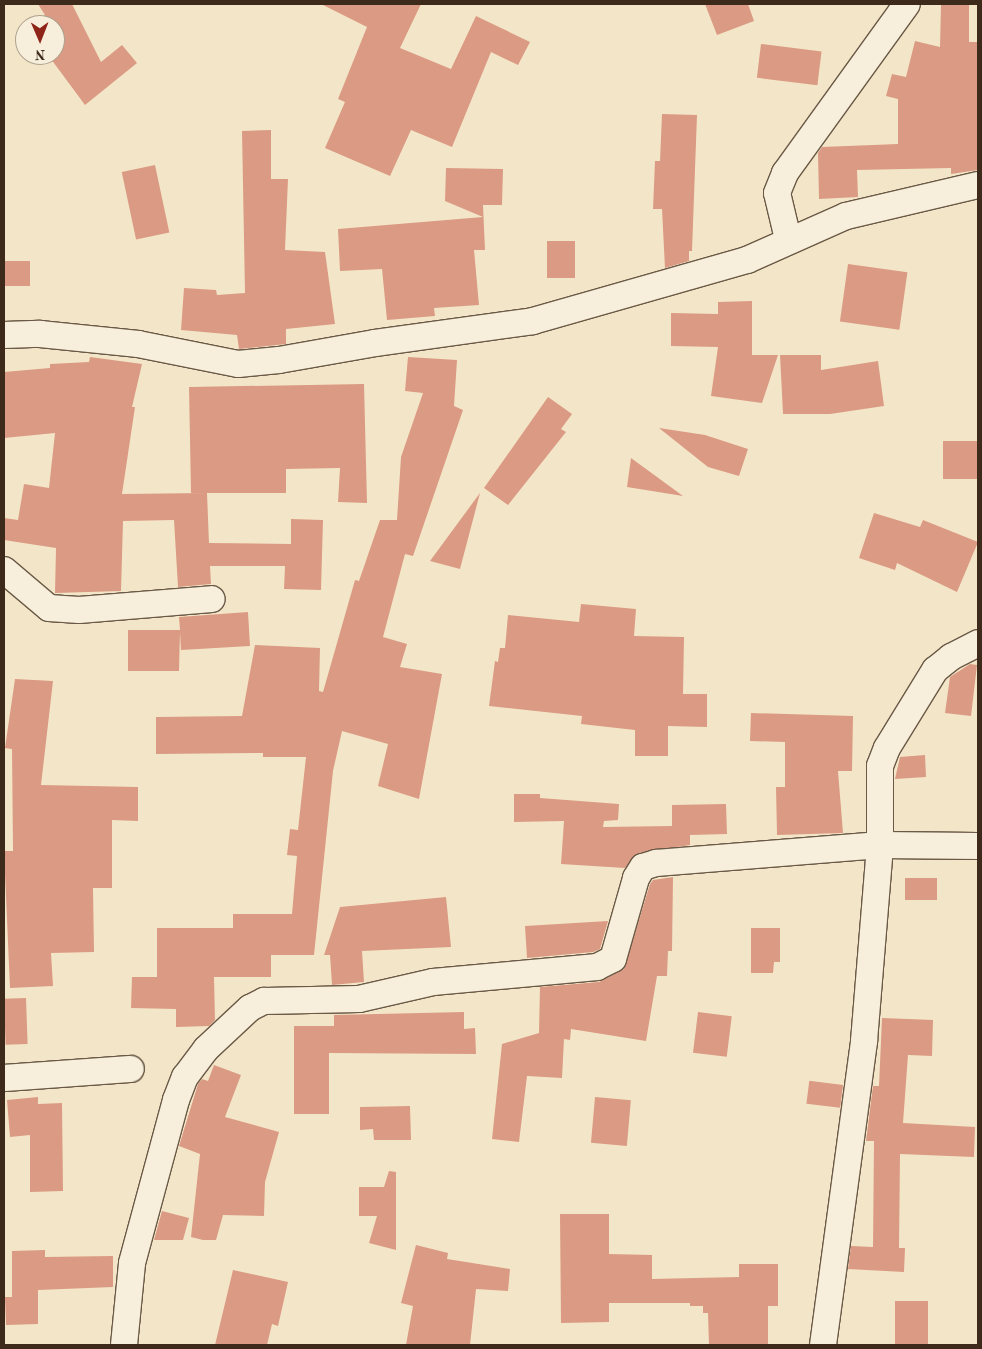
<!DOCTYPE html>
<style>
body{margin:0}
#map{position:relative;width:982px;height:1349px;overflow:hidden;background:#f3e6c8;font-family:"Old Standard TT",serif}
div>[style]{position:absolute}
.building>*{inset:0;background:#db9a83;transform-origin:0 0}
.roads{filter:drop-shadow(1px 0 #6a5946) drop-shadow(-1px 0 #6a5946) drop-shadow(0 1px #6a5946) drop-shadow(0 -1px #6a5946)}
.street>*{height:26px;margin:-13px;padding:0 13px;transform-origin:13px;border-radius:13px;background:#f7efdb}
span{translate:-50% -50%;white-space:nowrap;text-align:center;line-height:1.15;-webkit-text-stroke:4px #f7efdb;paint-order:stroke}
.frame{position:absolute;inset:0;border:5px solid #3d2a1a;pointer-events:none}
.north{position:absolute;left:15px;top:15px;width:50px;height:50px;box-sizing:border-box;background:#f7efdb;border:1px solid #ada08e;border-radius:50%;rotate:179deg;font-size:14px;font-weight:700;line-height:20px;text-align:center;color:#3d2a1a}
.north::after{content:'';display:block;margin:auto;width:18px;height:22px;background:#8f2418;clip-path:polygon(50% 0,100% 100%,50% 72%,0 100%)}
</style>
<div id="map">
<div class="building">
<i style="clip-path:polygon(38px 4px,72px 4px,101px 62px,122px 45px,137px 63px,85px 105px,48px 55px,55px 55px,55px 25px,33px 25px,31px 21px,45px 15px)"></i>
<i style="clip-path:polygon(321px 4px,421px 4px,400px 48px,451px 69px,476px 16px,530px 42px,518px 65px,491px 52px,452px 147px,411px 130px,390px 176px,325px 148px,345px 102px,338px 99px,367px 27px)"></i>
<i style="clip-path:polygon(705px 4px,748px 4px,754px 21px,717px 35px)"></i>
<i style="clip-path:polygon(941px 4px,969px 4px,969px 42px,978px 42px,978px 170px,951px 174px,951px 168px,857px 170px,858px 197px,819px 199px,818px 153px,822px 147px,898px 144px,898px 99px,886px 96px,892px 74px,906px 77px,915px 41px,940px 47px)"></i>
<i style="left:761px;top:44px;width:61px;height:34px;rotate:7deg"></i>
<i style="clip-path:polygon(662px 114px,697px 115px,692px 251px,689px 251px,689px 261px,665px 268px,662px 209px,653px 209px,655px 161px,660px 161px)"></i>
<i style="clip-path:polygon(271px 130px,271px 179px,288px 179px,285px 250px,325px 252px,335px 324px,286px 329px,286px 344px,239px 349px,237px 335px,181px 330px,184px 288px,216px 290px,217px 295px,245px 293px,242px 131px)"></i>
<i style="left:155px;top:165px;width:69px;height:34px;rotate:78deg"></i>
<i style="clip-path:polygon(446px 168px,503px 169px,502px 205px,483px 205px,485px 250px,474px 250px,479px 305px,434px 308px,435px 316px,387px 320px,382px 269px,340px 271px,338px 229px,483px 217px,445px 201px)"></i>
<i style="left:547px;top:241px;width:28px;height:37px"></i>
<i style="left:4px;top:261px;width:26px;height:25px"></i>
<i style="left:848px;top:264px;width:60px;height:58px;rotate:8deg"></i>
<i style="clip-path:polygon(752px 301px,752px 355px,778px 355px,762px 403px,711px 396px,718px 347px,671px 346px,671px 313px,718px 314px,718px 302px)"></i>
<i style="clip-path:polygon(780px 355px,821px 355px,821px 370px,878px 361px,884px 406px,830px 414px,783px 414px)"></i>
<i style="clip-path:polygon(90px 357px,142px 364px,132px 407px,135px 407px,122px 494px,207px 493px,209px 543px,291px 544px,291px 519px,323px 520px,321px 590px,284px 589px,285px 566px,210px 566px,211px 584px,178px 587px,174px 520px,123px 521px,121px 591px,55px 593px,56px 548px,4px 540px,4px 518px,18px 520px,24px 484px,49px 488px,55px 433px,4px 438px,4px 372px,50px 368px,50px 364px,89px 362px)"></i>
<i style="clip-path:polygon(408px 357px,457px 360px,454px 406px,463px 410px,413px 556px,405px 554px,383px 637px,407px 644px,400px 667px,442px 674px,419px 799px,378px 786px,388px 744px,342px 731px,333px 771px,314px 955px,271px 955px,271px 977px,214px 977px,215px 1020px,209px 1026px,176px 1027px,176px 1009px,131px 1008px,132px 977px,157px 977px,157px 928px,233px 928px,233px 914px,292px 914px,297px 856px,287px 855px,290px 829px,298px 830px,306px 757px,263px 757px,263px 753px,156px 754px,156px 717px,242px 716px,255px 645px,320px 648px,319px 691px,323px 692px,355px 580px,359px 581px,380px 520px,397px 520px,401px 457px,423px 393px,405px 391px)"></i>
<i style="clip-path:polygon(364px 384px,367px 503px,338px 502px,340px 468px,286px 469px,286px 493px,191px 493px,189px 387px)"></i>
<i style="clip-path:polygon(548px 397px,572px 414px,561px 429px,566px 432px,508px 505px,484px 488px)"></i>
<i style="clip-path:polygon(659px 428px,705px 435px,748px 449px,739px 476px,708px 467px)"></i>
<i style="left:978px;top:441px;width:38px;height:35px;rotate:90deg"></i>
<i style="clip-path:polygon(631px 458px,683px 496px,627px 487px)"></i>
<i style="clip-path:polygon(480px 493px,460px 569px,430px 561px)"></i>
<i style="clip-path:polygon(874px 513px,920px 527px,923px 520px,978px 542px,957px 592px,897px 563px,895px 570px,859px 558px)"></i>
<i style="clip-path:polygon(581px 604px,636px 609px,634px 636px,684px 637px,683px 694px,707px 694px,707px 727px,668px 726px,668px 756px,635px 756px,635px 730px,581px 724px,582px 716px,489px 706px,495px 661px,498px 662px,500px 648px,505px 648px,508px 615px,579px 622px)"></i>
<i style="clip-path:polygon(248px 612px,250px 646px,181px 650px,180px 632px,179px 671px,128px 671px,128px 630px,180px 630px,179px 617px)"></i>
<i style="clip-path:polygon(970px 664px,977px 665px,971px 716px,945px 713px,950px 677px)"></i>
<i style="clip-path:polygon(15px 679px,53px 681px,41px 785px,138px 787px,138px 821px,112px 820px,112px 888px,93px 888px,94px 952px,51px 953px,53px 986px,10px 988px,4px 851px,13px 851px,12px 749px,5px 748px)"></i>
<i style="clip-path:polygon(751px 713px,853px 716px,852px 771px,838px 771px,843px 833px,777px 835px,776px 787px,785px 787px,785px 742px,750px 741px)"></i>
<i style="clip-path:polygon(925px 755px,926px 777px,895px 779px,900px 757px)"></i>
<i style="clip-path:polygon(514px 794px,540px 794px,540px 798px,619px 804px,618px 820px,604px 821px,603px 827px,672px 826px,672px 805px,726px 804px,727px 834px,690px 835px,690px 845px,639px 853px,625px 868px,561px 864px,564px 821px,514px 822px)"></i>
<i style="clip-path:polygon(673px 877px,672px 951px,668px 951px,667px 976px,657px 976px,646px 1041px,571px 1029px,570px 1040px,564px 1039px,562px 1078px,527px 1076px,519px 1142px,492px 1139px,502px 1044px,539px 1033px,540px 987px,599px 982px,624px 969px,650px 884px,653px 880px)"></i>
<i style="left:905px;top:878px;width:32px;height:22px"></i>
<i style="clip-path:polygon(446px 897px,451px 947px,362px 951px,364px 982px,332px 985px,330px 955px,324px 955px,340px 907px)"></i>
<i style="clip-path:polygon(608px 921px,600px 949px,593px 952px,527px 958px,525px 926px)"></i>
<i style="clip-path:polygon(751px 928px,780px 928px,780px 962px,774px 962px,773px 973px,751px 973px)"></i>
<i style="left:26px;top:998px;width:46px;height:22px;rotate:88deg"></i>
<i style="clip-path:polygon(464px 1012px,464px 1029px,475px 1028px,476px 1054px,329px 1053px,329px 1114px,294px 1114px,294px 1026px,334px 1026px,334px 1015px)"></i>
<i style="left:698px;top:1012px;width:34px;height:41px;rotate:7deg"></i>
<i style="clip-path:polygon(882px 1018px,933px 1020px,932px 1056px,908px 1055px,903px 1123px,975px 1127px,974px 1157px,900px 1154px,899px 1248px,905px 1248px,904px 1272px,848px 1269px,851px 1246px,873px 1247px,874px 1141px,866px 1141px,873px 1086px,879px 1086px)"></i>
<i style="clip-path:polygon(214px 1065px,241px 1075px,225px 1117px,279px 1132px,265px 1182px,264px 1216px,223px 1215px,216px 1240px,203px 1240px,191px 1237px,200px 1154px,179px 1146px,198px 1084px,202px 1079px,208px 1081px)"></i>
<i style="left:843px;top:1085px;width:23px;height:34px;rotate:97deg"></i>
<i style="clip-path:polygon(38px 1097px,38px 1104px,62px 1103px,63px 1191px,30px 1192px,30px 1135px,10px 1137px,7px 1100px)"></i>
<i style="left:595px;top:1097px;width:36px;height:46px;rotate:5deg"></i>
<i style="clip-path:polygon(410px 1106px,411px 1140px,374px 1140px,373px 1129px,360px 1130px,360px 1107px)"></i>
<i style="clip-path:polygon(389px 1171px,396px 1172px,396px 1250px,369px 1243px,377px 1216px,359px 1216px,359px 1187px,384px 1187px)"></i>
<i style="clip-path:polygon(162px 1211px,189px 1218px,183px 1240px,154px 1240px)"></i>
<i style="clip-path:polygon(560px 1214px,609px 1214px,609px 1254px,652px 1255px,652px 1279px,739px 1277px,739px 1264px,778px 1264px,778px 1306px,768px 1306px,768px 1345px,709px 1345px,708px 1313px,703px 1313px,703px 1306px,690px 1306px,690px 1303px,609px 1303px,609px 1322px,561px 1323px)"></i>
<i style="clip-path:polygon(416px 1245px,448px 1253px,447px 1259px,510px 1269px,508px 1291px,476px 1289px,470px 1345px,406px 1345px,413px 1306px,401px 1303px)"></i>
<i style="clip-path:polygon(45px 1250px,45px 1257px,113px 1256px,113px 1287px,38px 1290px,38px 1324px,6px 1325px,5px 1297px,12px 1297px,12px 1251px)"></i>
<i style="clip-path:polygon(233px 1270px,288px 1282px,278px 1326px,272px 1324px,267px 1345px,215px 1345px)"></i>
<i style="left:895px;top:1301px;width:33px;height:44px"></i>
</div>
<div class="roads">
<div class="street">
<i style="left:788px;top:239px;width:47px;rotate:-103.4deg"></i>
<i style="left:777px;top:193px;width:22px;rotate:-68deg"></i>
<i style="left:785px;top:173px;width:208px;rotate:-54.2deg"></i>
<i style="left:4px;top:335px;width:36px;rotate:-2deg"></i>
<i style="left:40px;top:334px;width:99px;rotate:5.8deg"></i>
<i style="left:138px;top:344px;width:102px;rotate:11.3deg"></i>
<i style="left:238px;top:364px;width:41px;rotate:-5.6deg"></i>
<i style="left:279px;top:360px;width:97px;rotate:-10deg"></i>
<i style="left:375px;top:343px;width:160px;rotate:-7.9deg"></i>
<i style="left:533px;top:321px;width:223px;rotate:-15.9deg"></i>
<i style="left:747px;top:260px;width:108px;rotate:-24deg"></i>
<i style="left:846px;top:216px;width:136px;rotate:-13.2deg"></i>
<i style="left:4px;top:570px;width:59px;rotate:40.2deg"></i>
<i style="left:49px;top:608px;width:30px;rotate:4deg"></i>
<i style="left:79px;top:610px;width:133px;rotate:-4.7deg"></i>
<i style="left:4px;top:1078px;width:127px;rotate:-4.1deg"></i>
<i style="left:124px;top:1345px;width:82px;rotate:-84.4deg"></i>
<i style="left:132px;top:1263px;width:169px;rotate:-74.9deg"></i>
<i style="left:176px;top:1100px;width:25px;rotate:-69deg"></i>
<i style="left:185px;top:1077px;width:35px;rotate:-53deg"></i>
<i style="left:206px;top:1049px;width:60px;rotate:-43deg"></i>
<i style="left:250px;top:1008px;width:16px;rotate:-27deg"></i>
<i style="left:264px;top:1001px;width:95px;rotate:-1.2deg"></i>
<i style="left:359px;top:999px;width:76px;rotate:-12.9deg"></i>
<i style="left:433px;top:982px;width:165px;rotate:-5.2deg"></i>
<i style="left:597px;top:967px;width:18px;rotate:-27deg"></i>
<i style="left:613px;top:959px;width:84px;rotate:-74.1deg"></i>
<i style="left:636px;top:878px;width:13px;rotate:-58deg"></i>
<i style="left:643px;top:867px;width:14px;rotate:-17deg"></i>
<i style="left:656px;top:863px;width:225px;rotate:-4.6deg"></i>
<i style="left:880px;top:845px;width:98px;rotate:0.6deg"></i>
<i style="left:823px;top:1345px;width:307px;rotate:-82.3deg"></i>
<i style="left:864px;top:1041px;width:197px;rotate:-85.3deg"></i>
<i style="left:880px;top:845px;width:79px;rotate:-90deg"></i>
<i style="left:880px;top:766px;width:19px;rotate:-69deg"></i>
<i style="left:887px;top:748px;width:92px;rotate:-58.4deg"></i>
<i style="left:935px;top:670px;width:21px;rotate:-39deg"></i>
<i style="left:951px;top:657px;width:30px;rotate:-27deg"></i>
</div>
</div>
<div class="frame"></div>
<div class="north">N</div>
</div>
